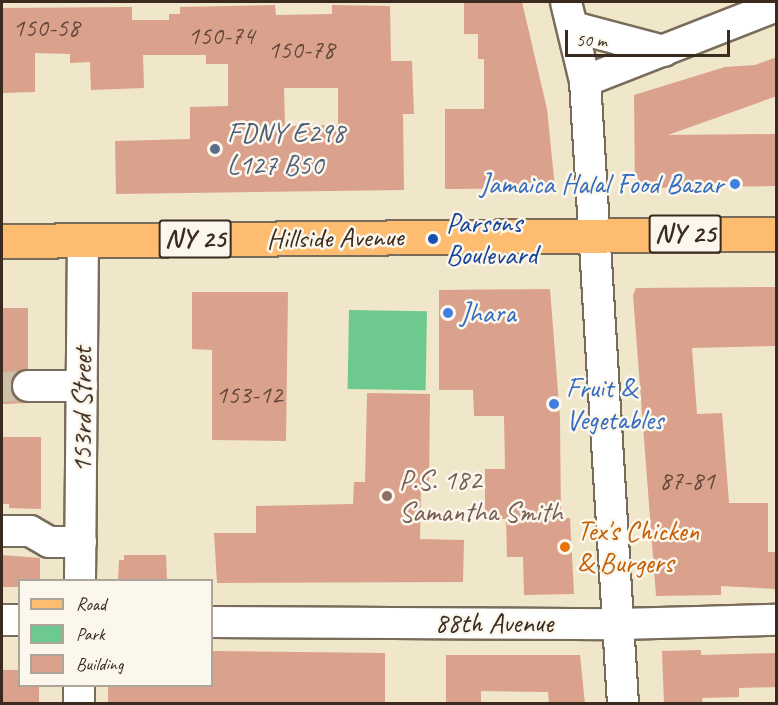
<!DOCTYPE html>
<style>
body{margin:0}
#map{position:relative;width:778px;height:705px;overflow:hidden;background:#f0e6ca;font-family:Caveat,sans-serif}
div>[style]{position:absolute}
.green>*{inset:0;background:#6ec990;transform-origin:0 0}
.building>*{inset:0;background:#daa18c}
.minor-tunnel>*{height:30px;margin-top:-15px;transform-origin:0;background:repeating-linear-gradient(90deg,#ccc0a8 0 30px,transparent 0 45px)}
.roads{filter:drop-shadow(2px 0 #7a6c5a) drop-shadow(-2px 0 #7a6c5a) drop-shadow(0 2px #7a6c5a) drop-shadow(0 -2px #7a6c5a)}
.minor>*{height:30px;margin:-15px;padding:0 15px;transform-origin:15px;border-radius:15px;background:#fff}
.major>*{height:33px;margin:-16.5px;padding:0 16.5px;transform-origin:16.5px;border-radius:16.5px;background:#fdbc70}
.dots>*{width:16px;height:16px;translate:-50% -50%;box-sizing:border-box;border:3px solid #fbf7ec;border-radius:50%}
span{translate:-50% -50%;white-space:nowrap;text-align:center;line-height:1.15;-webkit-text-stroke:5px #fbf7ec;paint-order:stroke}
.number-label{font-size:26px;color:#63483a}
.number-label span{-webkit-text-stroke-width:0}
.shield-label span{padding:2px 4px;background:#fbf7ec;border:2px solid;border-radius:4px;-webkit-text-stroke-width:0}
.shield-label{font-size:27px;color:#3b2a1e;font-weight:700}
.service-label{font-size:28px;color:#4e5e75}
.left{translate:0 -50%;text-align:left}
.shop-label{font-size:28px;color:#366cbe}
.right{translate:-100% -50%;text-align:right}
.transit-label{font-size:28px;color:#164399}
.street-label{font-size:28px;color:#3b2a1e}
.education-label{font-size:28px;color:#785e54}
.food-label{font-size:28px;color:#c56008}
.frame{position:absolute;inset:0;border:3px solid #3b2a1e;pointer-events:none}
.legend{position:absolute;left:18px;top:579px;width:195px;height:108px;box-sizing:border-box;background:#fbf7ec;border:2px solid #aea59a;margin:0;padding:8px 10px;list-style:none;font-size:18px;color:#3b2a1e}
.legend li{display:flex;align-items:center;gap:12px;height:30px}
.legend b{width:30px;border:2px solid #aea59a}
.scale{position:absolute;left:565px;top:30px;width:165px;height:27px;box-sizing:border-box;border:3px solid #3b2a1e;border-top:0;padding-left:8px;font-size:18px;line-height:21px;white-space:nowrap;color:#3b2a1e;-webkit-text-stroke:4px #fbf7ec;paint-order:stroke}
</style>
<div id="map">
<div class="green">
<i style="left:349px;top:310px;width:78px;height:79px;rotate:1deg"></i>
</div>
<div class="building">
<i style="clip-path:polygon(464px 2px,522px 2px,547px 109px,555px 188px,445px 189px,445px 109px,484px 109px,484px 59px,478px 59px,478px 34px,464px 34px)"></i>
<i style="clip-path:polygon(evenodd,275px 5px,276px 15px,332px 14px,332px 5px,390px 6px,391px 61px,412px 61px,414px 114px,403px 114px,404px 190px,116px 194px,115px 141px,190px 139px,190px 107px,228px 106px,228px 64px,206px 64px,206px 55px,143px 55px,144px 88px,91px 90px,90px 62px,70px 63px,70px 54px,35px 53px,35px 92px,2px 93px,2px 8px,132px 7px,132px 20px,169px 20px,169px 14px,180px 14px,180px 7px,275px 5px,284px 88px,338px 88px,338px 125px,285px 126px,284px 88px)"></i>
<i style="clip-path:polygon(777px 57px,777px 96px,668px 135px,777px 134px,777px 186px,635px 188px,634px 95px,725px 67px,755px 65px)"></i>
<i style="clip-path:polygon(777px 287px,777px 346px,692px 348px,697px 414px,722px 413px,729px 503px,768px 503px,768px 552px,777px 552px,777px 589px,721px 586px,721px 595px,656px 596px,633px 295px,636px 288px)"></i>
<i style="clip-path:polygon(550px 289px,560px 417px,561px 518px,570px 518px,574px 594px,524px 595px,523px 557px,507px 557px,506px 519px,485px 519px,485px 469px,505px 469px,504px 416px,474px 416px,473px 390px,439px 390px,439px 290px)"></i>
<i style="clip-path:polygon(192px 292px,288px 292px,286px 441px,212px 440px,212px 350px,192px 349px)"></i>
<i style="clip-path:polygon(2px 308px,28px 308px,28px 369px,13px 377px,11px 387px,19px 401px,28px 403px,2px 404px)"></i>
<i style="clip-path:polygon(367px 393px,430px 394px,429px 487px,421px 487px,420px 539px,464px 540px,463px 582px,217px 583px,214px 533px,256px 533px,256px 506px,353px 504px,354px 482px,365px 482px)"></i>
<i style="clip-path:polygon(2px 437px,41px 437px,41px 509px,9px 508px,9px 504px,2px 504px)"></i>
<i style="clip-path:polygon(2px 555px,40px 558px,40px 580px,20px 580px,20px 587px,2px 587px)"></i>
<i style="clip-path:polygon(124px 555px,166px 555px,167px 580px,118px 580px,119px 560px,124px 560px)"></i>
<i style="clip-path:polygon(701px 650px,701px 655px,777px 653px,777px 687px,739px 688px,739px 697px,702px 698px,703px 704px,664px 704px,662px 651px)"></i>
<i style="clip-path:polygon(212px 651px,385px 653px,385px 704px,108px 704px,108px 686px,212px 686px)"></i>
<i style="clip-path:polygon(446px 655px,580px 655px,585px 704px,549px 704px,548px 692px,481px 691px,481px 704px,446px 704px)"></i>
<i style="clip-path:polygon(2px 670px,20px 670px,20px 686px,39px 686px,39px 704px,2px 704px)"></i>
</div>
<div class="minor-tunnel">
<i style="left:2px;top:387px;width:26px;rotate:-2deg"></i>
</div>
<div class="roads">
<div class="minor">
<i style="left:566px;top:2px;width:81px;rotate:76.5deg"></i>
<i style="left:585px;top:81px;width:624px;rotate:86.51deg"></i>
<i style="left:573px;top:27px;width:94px;rotate:14.8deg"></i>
<i style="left:585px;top:81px;width:205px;rotate:-21.4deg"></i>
<i style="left:28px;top:386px;width:54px"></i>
<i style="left:2px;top:531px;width:28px"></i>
<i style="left:30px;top:531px;width:22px;rotate:30deg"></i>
<i style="left:49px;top:542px;width:32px"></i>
<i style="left:80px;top:580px;width:340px;rotate:-89.5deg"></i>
<i style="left:2px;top:620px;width:18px"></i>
<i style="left:212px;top:622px;width:406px;rotate:0.3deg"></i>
<i style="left:618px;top:624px;width:158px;rotate:-1.5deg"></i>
<i style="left:79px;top:704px;width:18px;rotate:-90deg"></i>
</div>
<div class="major">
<i style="left:2px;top:241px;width:774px;rotate:-0.52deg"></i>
</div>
</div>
<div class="dots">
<i style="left:215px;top:149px;background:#5c6f8a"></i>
<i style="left:735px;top:184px;background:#3f7fe0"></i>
<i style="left:433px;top:239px;background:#1a4fb4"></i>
<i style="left:448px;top:313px;background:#3f7fe0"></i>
<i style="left:554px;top:404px;background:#3f7fe0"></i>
<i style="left:387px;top:496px;background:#8d6e63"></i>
<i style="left:565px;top:547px;background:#e8710a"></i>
</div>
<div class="number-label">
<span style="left:46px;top:28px">150-58</span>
<span style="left:221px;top:36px">150-74</span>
<span style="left:301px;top:50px">150-78</span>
<span style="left:249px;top:395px">153-12</span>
<span style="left:687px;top:481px">87-81</span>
</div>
<div class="shield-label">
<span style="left:685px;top:234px">NY 25</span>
<span style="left:195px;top:239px">NY 25</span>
</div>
<div class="service-label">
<span class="left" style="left:227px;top:149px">FDNY E298<br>L127 B50</span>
</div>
<div class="shop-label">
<span class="right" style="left:723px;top:184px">Jamaica Halal Food Bazar</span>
<span class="left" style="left:460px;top:313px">Jhara</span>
<span class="left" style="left:566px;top:404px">Fruit &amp;<br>Vegetables</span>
</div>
<div class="transit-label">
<span class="left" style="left:446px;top:239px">Parsons<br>Boulevard</span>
</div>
<div class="street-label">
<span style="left:335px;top:238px;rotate:-1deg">Hillside Avenue</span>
<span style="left:82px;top:410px;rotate:-90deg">153rd Street</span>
<span style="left:494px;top:623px">88th Avenue</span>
</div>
<div class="education-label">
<span class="left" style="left:399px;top:496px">P.S. 182<br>Samantha Smith</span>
</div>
<div class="food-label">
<span class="left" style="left:577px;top:547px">Tex's Chicken<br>&amp; Burgers</span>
</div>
<div class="frame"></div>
<ul class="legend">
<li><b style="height:8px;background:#fdbc70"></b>Road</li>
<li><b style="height:16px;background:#6ec990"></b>Park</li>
<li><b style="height:16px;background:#daa18c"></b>Building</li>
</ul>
<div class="scale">50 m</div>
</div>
